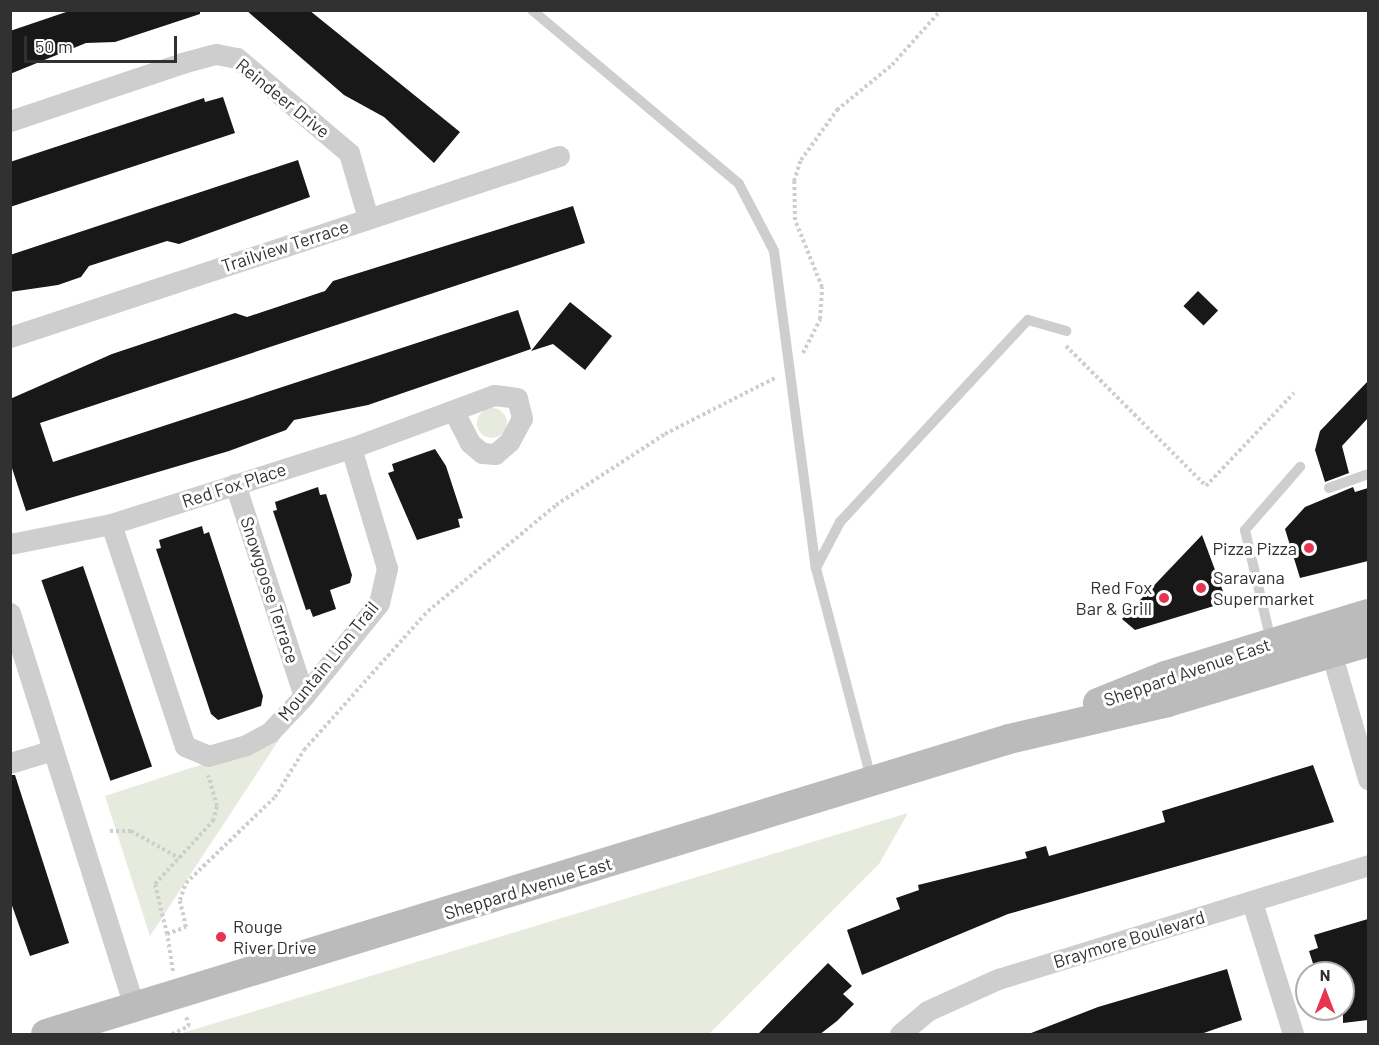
<!DOCTYPE html>
<style>
body{margin:0}
#map{position:relative;width:1379px;height:1045px;overflow:hidden;background:#fff;font-family:Barlow,sans-serif}
div>[style]{position:absolute}
.green>*{inset:0;background:#e6ebdd}
.round{border-radius:50%}
.building>*{inset:0;background:#181818;transform-origin:0 0}
.path>*{height:4px;margin-top:-2px;transform-origin:0;background:repeating-linear-gradient(90deg,#cecece 0 3px,transparent 0 6px)}
.lane>*{height:10px;margin:-5px;padding:0 5px;transform-origin:5px;border-radius:5px;background:#cecece}
.street>*{height:21px;margin:-10.5px;padding:0 10.5px;transform-origin:10.5px;border-radius:10.5px;background:#cecece}
.secondary>*{height:30px;margin:-15px;padding:0 15px;transform-origin:15px;border-radius:15px;background:#bbb}
.dots>*{width:16px;height:16px;translate:-50% -50%;box-sizing:border-box;border:3px solid #fff;border-radius:50%}
span{translate:-50% -50%;white-space:nowrap;text-align:center;line-height:1.15;-webkit-text-stroke:6px #fff;paint-order:stroke}
.street-label{font-size:18px;color:#313131}
.poi-label{font-size:18px;color:#313131}
.right{translate:-100% -50%;text-align:right}
.left{translate:0 -50%;text-align:left}
.frame{position:absolute;inset:0;border:12px solid #313131;pointer-events:none}
.north{position:absolute;left:1295px;top:961px;width:60px;height:60px;box-sizing:border-box;background:#fff;border:2px solid #adadad;border-radius:50%;rotate:0deg;font-size:16px;font-weight:700;line-height:24px;text-align:center;color:#313131}
.north::after{content:'';display:block;margin:auto;width:21px;height:27px;background:#e73550;clip-path:polygon(50% 0,100% 100%,50% 72%,0 100%)}
.scale{position:absolute;left:24px;top:36px;width:153px;height:27px;box-sizing:border-box;border:3px solid #313131;border-top:0;padding-left:8px;font-size:18px;line-height:21px;white-space:nowrap;color:#313131;-webkit-text-stroke:4px #fff;paint-order:stroke}
</style>
<div id="map">
<div class="green">
<i class="round" style="left:477px;top:408px;width:30px;height:30px"></i>
<i style="clip-path:polygon(290px 723px,150px 936px,105px 796px,246px 750px)"></i>
<i style="clip-path:polygon(908px 813px,879px 864px,709px 1034px,179px 1034px)"></i>
</div>
<div class="building">
<i style="clip-path:polygon(72px 10px,200px 10px,200px 14px,115px 42px,86px 43px,10px 74px,10px 31px)"></i>
<i style="clip-path:polygon(246px 10px,309px 10px,460px 132px,434px 163px,384px 117px,344px 95px)"></i>
<i style="clip-path:polygon(223px 97px,235px 133px,10px 207px,10px 162px,204px 98px,205px 102px)"></i>
<i style="clip-path:polygon(298px 160px,310px 197px,179px 244px,167px 241px,89px 266px,81px 277px,58px 285px,10px 292px,10px 255px)"></i>
<i style="clip-path:polygon(573px 206px,585px 243px,40px 423px,53px 462px,518px 310px,531px 349px,368px 405px,294px 420px,286px 430px,229px 451px,26px 511px,10px 462px,10px 399px,112px 354px,235px 313px,247px 317px,325px 291px,333px 281px)"></i>
<i style="left:1198px;top:291px;width:28px;height:21px;rotate:44deg"></i>
<i style="clip-path:polygon(570px 302px,612px 336px,585px 370px,553px 344px,531px 351px)"></i>
<i style="clip-path:polygon(1368px 381px,1368px 418px,1342px 446px,1349px 473px,1325px 482px,1315px 450px,1320px 431px)"></i>
<i style="clip-path:polygon(435px 449px,446px 466px,463px 518px,458px 519px,460px 527px,417px 540px,388px 473px,394px 471px,392px 464px)"></i>
<i style="clip-path:polygon(318px 487px,320px 495px,326px 494px,352px 575px,350px 583px,330px 590px,336px 609px,313px 617px,310px 609px,306px 610px,273px 511px,277px 510px,275px 502px)"></i>
<i style="clip-path:polygon(1353px 487px,1355px 492px,1368px 488px,1368px 561px,1300px 578px,1285px 529px,1305px 507px)"></i>
<i style="clip-path:polygon(202px 526px,204px 534px,209px 532px,263px 696px,261px 706px,218px 720px,211px 714px,156px 549px,161px 548px,159px 540px)"></i>
<i style="clip-path:polygon(1202px 535px,1227px 602px,1135px 630px,1122px 619px)"></i>
<i style="left:83px;top:566px;width:212px;height:44px;rotate:71deg"></i>
<i style="clip-path:polygon(1313px 765px,1334px 822px,1008px 914px,862px 975px,847px 930px,900px 909px,896px 898px,919px 890px,918px 885px,1027px 858px,1025px 852px,1046px 846px,1049px 856px,1111px 838px,1165px 822px,1162px 811px)"></i>
<i style="clip-path:polygon(10px 775px,15px 775px,69px 943px,30px 956px,10px 900px)"></i>
<i style="clip-path:polygon(1368px 919px,1368px 1020px,1343px 1023px,1343px 973px,1316px 973px,1309px 951px,1318px 948px,1314px 935px)"></i>
<i style="clip-path:polygon(828px 963px,852px 986px,843px 994px,854px 1004px,837px 1021px,819px 1035px,757px 1035px)"></i>
<i style="clip-path:polygon(1227px 969px,1242px 1020px,1221px 1027px,1198px 1035px,1026px 1035px,1098px 1007px)"></i>
</div>
<div class="path">
<i style="left:1066px;top:346px;width:198px;rotate:45deg"></i>
<i style="left:1206px;top:486px;width:128px;rotate:-46.6deg"></i>
<i style="left:803px;top:353px;width:38px;rotate:-63deg"></i>
<i style="left:820px;top:319px;width:32px;rotate:-86deg"></i>
<i style="left:822px;top:287px;width:72px;rotate:-111.9deg"></i>
<i style="left:795px;top:220px;width:39px;rotate:-91deg"></i>
<i style="left:794px;top:181px;width:22px;rotate:-72deg"></i>
<i style="left:801px;top:160px;width:62px;rotate:-54.2deg"></i>
<i style="left:837px;top:110px;width:71px;rotate:-39.3deg"></i>
<i style="left:892px;top:65px;width:74px;rotate:-48.3deg"></i>
<i style="left:110px;top:831px;width:21px"></i>
<i style="left:131px;top:831px;width:55px;rotate:29.4deg"></i>
<i style="left:167px;top:934px;width:51px;rotate:-103.5deg"></i>
<i style="left:155px;top:884px;width:86px;rotate:-47.4deg"></i>
<i style="left:213px;top:821px;width:16px;rotate:-75deg"></i>
<i style="left:217px;top:806px;width:32px;rotate:-106deg"></i>
<i style="left:173px;top:971px;width:37px;rotate:-99deg"></i>
<i style="left:167px;top:934px;width:20px;rotate:-20deg"></i>
<i style="left:186px;top:927px;width:28px;rotate:-103deg"></i>
<i style="left:180px;top:900px;width:18px;rotate:-71deg"></i>
<i style="left:186px;top:883px;width:124px;rotate:-44deg"></i>
<i style="left:275px;top:797px;width:55px;rotate:-58.3deg"></i>
<i style="left:304px;top:750px;width:186px;rotate:-48.3deg"></i>
<i style="left:428px;top:611px;width:166px;rotate:-39.6deg"></i>
<i style="left:556px;top:505px;width:130px;rotate:-33.1deg"></i>
<i style="left:665px;top:434px;width:123px;rotate:-27deg"></i>
<i style="left:172px;top:1034px;width:19px;rotate:-25deg"></i>
<i style="left:189px;top:1026px;width:10px;rotate:-107deg"></i>
</div>
<div class="lane">
<i style="left:532px;top:10px;width:270px;rotate:40deg"></i>
<i style="left:739px;top:184px;width:76px;rotate:62.4deg"></i>
<i style="left:774px;top:251px;width:320px;rotate:82.5deg"></i>
<i style="left:1329px;top:488px;width:41px;rotate:-19.7deg"></i>
<i style="left:1271px;top:641px;width:114px;rotate:-103.2deg"></i>
<i style="left:1245px;top:530px;width:84px;rotate:-48.9deg"></i>
<i style="left:871px;top:778px;width:217px;rotate:-104.7deg"></i>
<i style="left:816px;top:568px;width:52px;rotate:-62.4deg"></i>
<i style="left:840px;top:522px;width:276px;rotate:-47.1deg"></i>
<i style="left:1028px;top:320px;width:40px;rotate:16deg"></i>
</div>
<div class="street">
<i style="left:10px;top:121px;width:182px;rotate:-18.6deg"></i>
<i style="left:182px;top:63px;width:35px;rotate:-15deg"></i>
<i style="left:216px;top:54px;width:21px;rotate:11deg"></i>
<i style="left:237px;top:58px;width:147px;rotate:40.3deg"></i>
<i style="left:349px;top:153px;width:68px;rotate:73.7deg"></i>
<i style="left:10px;top:337px;width:578px;rotate:-18.25deg"></i>
<i style="left:235px;top:484px;width:223px;rotate:72deg"></i>
<i style="left:111px;top:524px;width:234px;rotate:71.6deg"></i>
<i style="left:185px;top:746px;width:25px;rotate:23deg"></i>
<i style="left:208px;top:756px;width:40px;rotate:-16deg"></i>
<i style="left:246px;top:745px;width:26px;rotate:-28deg"></i>
<i style="left:269px;top:733px;width:51px;rotate:-46.6deg"></i>
<i style="left:304px;top:696px;width:119px;rotate:-51.1deg"></i>
<i style="left:379px;top:603px;width:36px;rotate:-77deg"></i>
<i style="left:387px;top:568px;width:125px;rotate:-106.7deg"></i>
<i style="left:10px;top:544px;width:103px;rotate:-11.2deg"></i>
<i style="left:111px;top:524px;width:252px;rotate:-17.6deg"></i>
<i style="left:351px;top:448px;width:153px;rotate:-20.3deg"></i>
<i style="left:494px;top:395px;width:23px;rotate:7deg"></i>
<i style="left:517px;top:398px;width:21px;rotate:76deg"></i>
<i style="left:522px;top:418px;width:27px;rotate:118deg"></i>
<i style="left:509px;top:442px;width:18px;rotate:139deg"></i>
<i style="left:495px;top:454px;width:13px;rotate:-176deg"></i>
<i style="left:482px;top:453px;width:16px;rotate:-140deg"></i>
<i style="left:470px;top:443px;width:36px;rotate:-117deg"></i>
<i style="left:10px;top:613px;width:415px;rotate:72.5deg"></i>
<i style="left:1328px;top:642px;width:143px;rotate:73.7deg"></i>
<i style="left:10px;top:763px;width:45px;rotate:-16.8deg"></i>
<i style="left:1252px;top:902px;width:138px;rotate:72.7deg"></i>
<i style="left:900px;top:1034px;width:35px;rotate:-40deg"></i>
<i style="left:927px;top:1011px;width:78px;rotate:-24.3deg"></i>
<i style="left:998px;top:979px;width:387px;rotate:-17.1deg"></i>
</div>
<div class="secondary">
<i style="left:1098px;top:703px;width:72px;rotate:-21.9deg"></i>
<i style="left:1165px;top:676px;width:212px;rotate:-17deg"></i>
<i style="left:46px;top:1034px;width:1007px;rotate:-17.03deg"></i>
<i style="left:1009px;top:739px;width:163px;rotate:-13.1deg"></i>
<i style="left:1168px;top:702px;width:209px;rotate:-16.7deg"></i>
</div>
<div class="dots">
<i style="left:1309px;top:548px;background:#e73550"></i>
<i style="left:1201px;top:588px;background:#e73550"></i>
<i style="left:1164px;top:598px;background:#e73550"></i>
<i style="left:221px;top:937px;background:#e73550"></i>
</div>
<div class="street-label">
<span style="left:283px;top:98px;rotate:39deg">Reindeer Drive</span>
<span style="left:285px;top:246px;rotate:-18deg">Trailview Terrace</span>
<span style="left:234px;top:485px;rotate:-18deg">Red Fox Place</span>
<span style="left:270px;top:590px;rotate:72deg">Snowgoose Terrace</span>
<span style="left:328px;top:661px;rotate:-51deg">Mountain Lion Trail</span>
<span style="left:1187px;top:672px;rotate:-19deg">Sheppard Avenue East</span>
<span style="left:528px;top:888px;rotate:-17deg">Sheppard Avenue East</span>
<span style="left:1129px;top:939px;rotate:-17deg">Braymore Boulevard</span>
</div>
<div class="poi-label">
<span class="right" style="left:1297px;top:548px">Pizza Pizza</span>
<span class="left" style="left:1213px;top:588px">Saravana<br>Supermarket</span>
<span class="right" style="left:1152px;top:598px">Red Fox<br>Bar &amp; Grill</span>
<span class="left" style="left:233px;top:937px">Rouge<br>River Drive</span>
</div>
<div class="frame"></div>
<div class="north">N</div>
<div class="scale">50 m</div>
</div>
